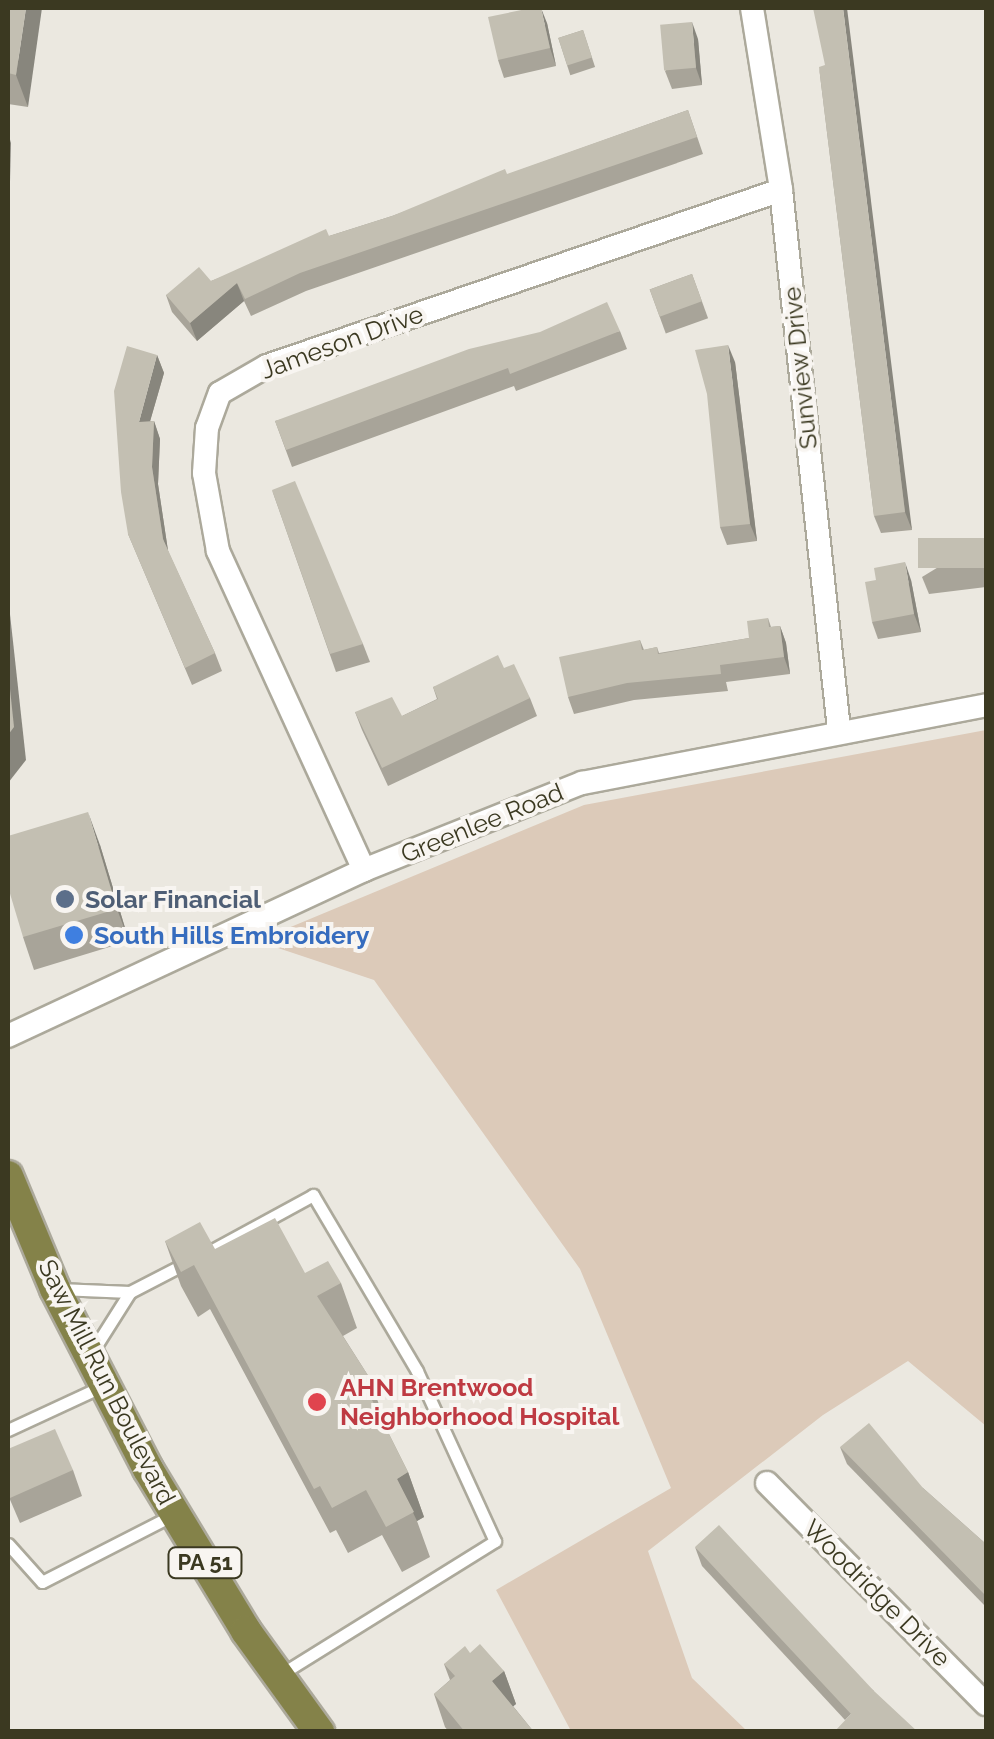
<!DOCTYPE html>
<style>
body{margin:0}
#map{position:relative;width:994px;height:1739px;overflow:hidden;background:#ebe8e0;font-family:Raleway,sans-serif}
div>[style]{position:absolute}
.green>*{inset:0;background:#dccab9}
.roads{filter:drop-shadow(2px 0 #aca99b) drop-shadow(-2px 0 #aca99b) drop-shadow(0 2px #aca99b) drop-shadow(0 -2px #aca99b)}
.service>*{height:11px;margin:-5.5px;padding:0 5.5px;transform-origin:5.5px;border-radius:5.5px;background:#fff}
.minor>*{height:22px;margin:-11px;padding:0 11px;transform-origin:11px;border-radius:11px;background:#fff}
.trunk>*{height:30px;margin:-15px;padding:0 15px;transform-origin:15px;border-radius:15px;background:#848249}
.wall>*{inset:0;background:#a8a499;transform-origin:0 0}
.shaded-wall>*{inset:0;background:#88867d}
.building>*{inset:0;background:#c3bfb2;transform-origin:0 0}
.dots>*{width:28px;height:28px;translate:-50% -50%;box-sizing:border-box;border:5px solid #f8f5f1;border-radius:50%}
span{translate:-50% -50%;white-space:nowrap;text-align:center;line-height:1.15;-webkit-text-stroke:8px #f8f5f1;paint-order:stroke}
.shield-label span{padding:2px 8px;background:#f8f5f1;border:2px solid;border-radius:8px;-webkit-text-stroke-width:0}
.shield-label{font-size:22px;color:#3b3921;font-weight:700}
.street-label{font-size:25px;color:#3b3921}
.service-label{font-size:25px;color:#4e5e75;font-weight:700}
.left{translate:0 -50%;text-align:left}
.shop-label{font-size:25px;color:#366cbe;font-weight:700}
.health-label{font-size:25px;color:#be3a42;font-weight:700}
.frame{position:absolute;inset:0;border:10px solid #3b3921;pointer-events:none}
</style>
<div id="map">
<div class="green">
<i style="clip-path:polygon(986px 730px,986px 1426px,908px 1361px,823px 1415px,648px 1551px,692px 1678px,747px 1731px,571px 1731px,496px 1590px,671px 1488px,580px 1269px,374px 980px,257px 941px,584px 805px)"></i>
</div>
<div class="roads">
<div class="service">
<i style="left:205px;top:1254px;width:123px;rotate:-28.6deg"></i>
<i style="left:313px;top:1195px;width:204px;rotate:59.4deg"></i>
<i style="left:417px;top:1371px;width:187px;rotate:65.4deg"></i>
<i style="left:495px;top:1541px;width:256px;rotate:148.1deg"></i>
<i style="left:59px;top:1289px;width:71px;rotate:2.4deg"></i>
<i style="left:130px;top:1292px;width:65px;rotate:-27.3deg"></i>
<i style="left:92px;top:1352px;width:71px;rotate:-57.7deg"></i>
<i style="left:8px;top:1430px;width:105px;rotate:-24.9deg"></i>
<i style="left:8px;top:1544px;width:51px;rotate:48.2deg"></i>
<i style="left:42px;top:1582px;width:149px;rotate:-27.1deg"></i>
</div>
<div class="minor">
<i style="left:752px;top:8px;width:184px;rotate:80.9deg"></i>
<i style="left:781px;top:190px;width:542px;rotate:83.86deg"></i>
<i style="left:364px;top:870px;width:351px;rotate:-114.6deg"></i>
<i style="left:218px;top:551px;width:79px;rotate:-100.2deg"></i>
<i style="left:204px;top:473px;width:45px;rotate:-86.2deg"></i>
<i style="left:207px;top:428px;width:37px;rotate:-70deg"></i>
<i style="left:220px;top:393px;width:54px;rotate:-29.9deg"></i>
<i style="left:267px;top:366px;width:543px;rotate:-18.9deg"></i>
<i style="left:8px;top:1036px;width:393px;rotate:-25deg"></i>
<i style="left:364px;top:870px;width:235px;rotate:-21.8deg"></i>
<i style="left:582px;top:783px;width:411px;rotate:-10.9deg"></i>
<i style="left:767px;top:1483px;width:311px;rotate:45.3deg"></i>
</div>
<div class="trunk">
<i style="left:8px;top:1176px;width:122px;rotate:67.4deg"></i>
<i style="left:55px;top:1289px;width:203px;rotate:62.7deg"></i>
<i style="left:148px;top:1469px;width:189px;rotate:58.8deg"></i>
<i style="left:246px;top:1631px;width:125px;rotate:54.1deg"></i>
</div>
</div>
<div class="wall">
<i style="clip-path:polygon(8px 8px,28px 107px,8px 104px)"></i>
<i style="clip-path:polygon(547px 23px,556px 66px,504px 78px,498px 60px)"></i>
<i style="left:583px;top:30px;width:39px;height:26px;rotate:72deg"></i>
<i style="clip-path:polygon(698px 39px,702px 85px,672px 89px,665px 71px)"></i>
<i style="clip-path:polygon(819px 67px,912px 530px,881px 533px,874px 516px)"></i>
<i style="clip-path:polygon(688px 110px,703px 154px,306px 291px,251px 316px,244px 301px,197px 341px,172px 312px,166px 295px,211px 281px,329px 236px,392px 216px)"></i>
<i style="left:692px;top:274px;width:47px;height:45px;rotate:70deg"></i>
<i style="clip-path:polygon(620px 331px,627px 349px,516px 391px,514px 386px,292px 467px,275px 421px)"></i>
<i style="clip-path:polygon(157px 355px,164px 373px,150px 421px,154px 421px,160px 439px,158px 484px,168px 551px,215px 653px,222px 671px,192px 685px,128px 534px)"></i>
<i style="clip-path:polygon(735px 362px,757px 541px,727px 545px,720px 527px)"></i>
<i style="clip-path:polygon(272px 490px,363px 644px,370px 662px,336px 672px)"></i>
<i style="clip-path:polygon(986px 538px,986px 587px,929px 594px,922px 577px)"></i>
<i style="clip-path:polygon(911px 580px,921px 632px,878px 639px,872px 622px)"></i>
<i style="clip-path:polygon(768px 618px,771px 627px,780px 626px,786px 643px,790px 674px,726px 682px,728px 691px,634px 700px,574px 714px,568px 697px,640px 640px,644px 650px,657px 647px,659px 653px,749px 638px)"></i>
<i style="clip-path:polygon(504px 668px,530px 698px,537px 716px,388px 786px,362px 730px,355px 712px,402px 716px,437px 699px,433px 687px)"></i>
<i style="clip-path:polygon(100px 845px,129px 941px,34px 970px,23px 937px)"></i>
<i style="clip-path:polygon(165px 1241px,215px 1249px,341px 1283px,357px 1328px,343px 1336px,369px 1377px,385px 1421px,383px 1422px,408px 1472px,424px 1517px,417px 1521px,430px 1557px,402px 1572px,382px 1535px,348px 1553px,336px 1530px,330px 1533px,210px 1309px,198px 1317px,181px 1286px)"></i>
<i style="clip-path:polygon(840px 1447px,923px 1488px,986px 1544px,986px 1607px,847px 1464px)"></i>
<i style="clip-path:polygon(8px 1449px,73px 1470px,82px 1496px,20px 1523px,8px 1495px)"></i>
<i style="clip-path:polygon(695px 1547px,874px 1691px,845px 1720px,702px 1566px)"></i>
<i style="clip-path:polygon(470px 1653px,504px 1671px,516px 1704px,513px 1706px,534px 1732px,449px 1732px,445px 1727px,434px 1694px,450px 1680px,444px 1664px)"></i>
</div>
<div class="shaded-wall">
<i style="clip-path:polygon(26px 8px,42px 8px,28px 107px,16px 75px)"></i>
<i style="clip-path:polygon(541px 8px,547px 23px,556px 66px,550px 48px)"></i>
<i style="clip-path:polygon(843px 8px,847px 8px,912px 530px,905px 512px)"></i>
<i style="clip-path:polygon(692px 22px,698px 39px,702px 85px,696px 68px)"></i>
<i style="clip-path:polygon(8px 133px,11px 143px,9px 221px,8px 217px)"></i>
<i style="clip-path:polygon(237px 283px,244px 301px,197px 341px,190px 323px)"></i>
<i style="clip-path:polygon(728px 345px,735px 362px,757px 541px,750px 524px)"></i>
<i style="clip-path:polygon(157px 355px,164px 373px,145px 439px,139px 422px)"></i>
<i style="clip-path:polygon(154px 421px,160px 439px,158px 484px,169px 557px,163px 539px,152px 467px)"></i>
<i style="clip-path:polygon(905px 562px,911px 580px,921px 632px,914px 614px)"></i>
<i style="clip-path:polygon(8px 596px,26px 760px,8px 783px)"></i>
<i style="clip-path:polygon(780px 626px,786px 643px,790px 674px,784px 657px)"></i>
<i style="clip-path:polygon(88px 812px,100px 845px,129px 941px,117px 909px)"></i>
<i style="clip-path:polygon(408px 1472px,424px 1517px,417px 1521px,397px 1479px)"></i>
<i style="clip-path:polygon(504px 1671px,516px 1704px,504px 1714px,492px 1681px)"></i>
</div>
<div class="building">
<i style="clip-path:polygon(8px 8px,26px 8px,16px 75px,8px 73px)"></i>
<i style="clip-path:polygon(531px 8px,541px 8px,550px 48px,498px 60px,488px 17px)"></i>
<i style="clip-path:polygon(813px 8px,843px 8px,905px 512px,874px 516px,819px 67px,825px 65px)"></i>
<i style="left:692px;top:22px;width:46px;height:32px;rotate:85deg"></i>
<i style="left:583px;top:30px;width:29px;height:26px;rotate:72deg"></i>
<i style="clip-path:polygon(688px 110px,697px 137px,300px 273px,245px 299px,237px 283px,190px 323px,166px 295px,199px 267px,211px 281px,326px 229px,329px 236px,392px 216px,505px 169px,507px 174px)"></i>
<i style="left:692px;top:274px;width:29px;height:45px;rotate:70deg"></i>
<i style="clip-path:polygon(607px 302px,620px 331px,510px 374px,508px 368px,286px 450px,275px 421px,469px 349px,540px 332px)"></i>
<i style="clip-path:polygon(728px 345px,750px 524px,720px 527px,707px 394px,695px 350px)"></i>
<i style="clip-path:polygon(127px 346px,157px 355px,139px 422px,154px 421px,152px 467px,163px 539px,215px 653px,185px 668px,128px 534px,121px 492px,114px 391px)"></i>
<i style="clip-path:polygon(295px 481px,363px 644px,330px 654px,272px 490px)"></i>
<i style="left:986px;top:538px;width:30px;height:68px;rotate:90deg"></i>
<i style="clip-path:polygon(905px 562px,914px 614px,872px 622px,865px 582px,876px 580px,874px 568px)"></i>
<i style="clip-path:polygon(768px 618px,769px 627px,780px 626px,784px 657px,720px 665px,721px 674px,627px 683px,568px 697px,559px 657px,640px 640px,642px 650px,657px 647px,658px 654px,749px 638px,747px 621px)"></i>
<i style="clip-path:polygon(498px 655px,504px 668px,514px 664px,530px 698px,382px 768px,355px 712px,392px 697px,402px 716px,438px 699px,433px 687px)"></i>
<i style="clip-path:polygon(8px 670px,14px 727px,8px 735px)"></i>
<i style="clip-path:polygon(88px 812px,117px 909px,23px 937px,8px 887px,8px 836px)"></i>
<i style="clip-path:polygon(275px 1218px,305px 1273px,328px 1261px,341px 1283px,317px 1296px,369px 1377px,362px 1380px,408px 1472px,397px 1479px,414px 1512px,386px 1527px,366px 1490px,332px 1508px,320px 1486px,314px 1489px,194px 1265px,181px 1272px,165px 1241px,200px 1222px,215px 1249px)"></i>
<i style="clip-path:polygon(869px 1423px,923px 1488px,986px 1544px,986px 1596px,840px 1447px)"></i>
<i style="clip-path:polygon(55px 1429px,73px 1470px,10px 1498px,8px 1491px,8px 1449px)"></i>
<i style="clip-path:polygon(719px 1525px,874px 1691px,918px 1732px,835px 1731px,851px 1714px,695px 1547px)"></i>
<i style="clip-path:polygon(480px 1644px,504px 1671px,492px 1681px,534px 1732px,465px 1732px,434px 1694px,455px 1676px,444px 1664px,465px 1646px,470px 1653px)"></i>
</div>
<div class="dots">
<i style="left:65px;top:899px;background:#5c6f8a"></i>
<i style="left:74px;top:935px;background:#3f7fe0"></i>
<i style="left:317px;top:1402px;background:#e0444e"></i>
</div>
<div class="shield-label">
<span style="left:205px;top:1563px">PA 51</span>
</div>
<div class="street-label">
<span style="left:342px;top:342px;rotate:-20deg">Jameson Drive</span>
<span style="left:800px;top:368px;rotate:-96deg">Sunview Drive</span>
<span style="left:482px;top:823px;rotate:-22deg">Greenlee Road</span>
<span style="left:107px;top:1382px;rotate:63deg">Saw Mill Run Boulevard</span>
<span style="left:877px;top:1593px;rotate:45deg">Woodridge Drive</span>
</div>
<div class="service-label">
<span class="left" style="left:85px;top:899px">Solar Financial</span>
</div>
<div class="shop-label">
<span class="left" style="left:94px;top:935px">South Hills Embroidery</span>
</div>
<div class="health-label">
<span class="left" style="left:340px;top:1402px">AHN Brentwood<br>Neighborhood Hospital</span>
</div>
<div class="frame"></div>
</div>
